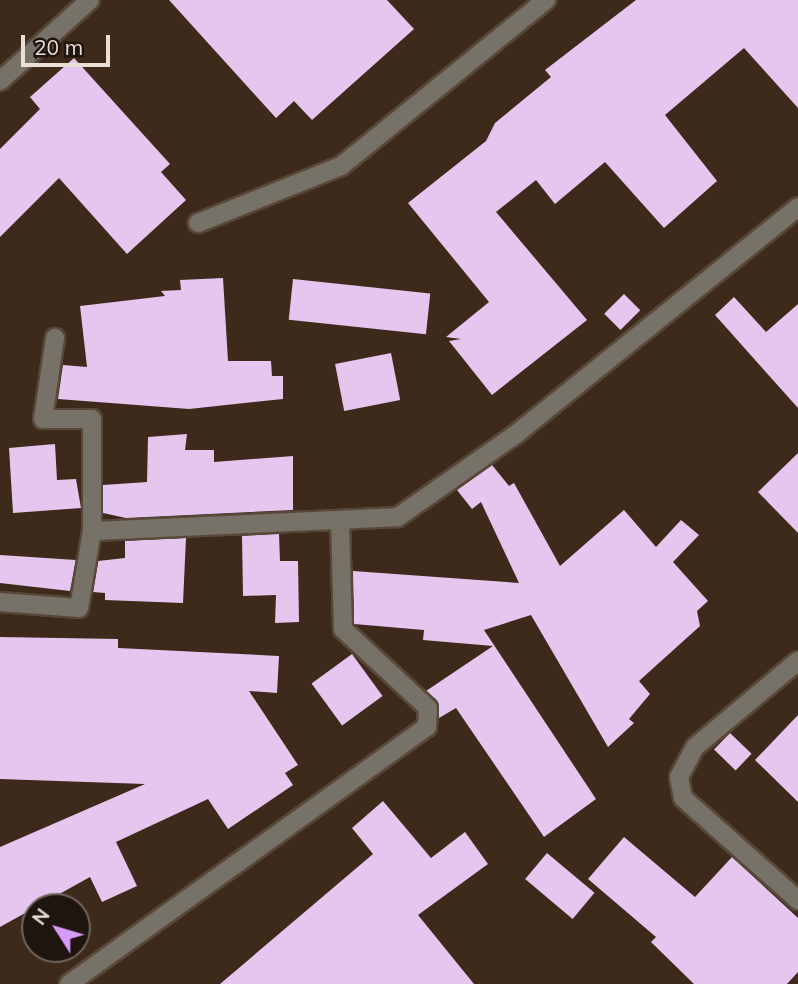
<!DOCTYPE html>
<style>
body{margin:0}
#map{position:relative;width:798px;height:984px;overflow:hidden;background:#3d2a1b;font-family:Mulish,sans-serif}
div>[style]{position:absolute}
.building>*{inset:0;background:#e4c6ef;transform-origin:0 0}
.roads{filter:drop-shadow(2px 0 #594739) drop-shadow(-2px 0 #594739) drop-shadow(0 2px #594739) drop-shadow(0 -2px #594739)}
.minor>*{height:18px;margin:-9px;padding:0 9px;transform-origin:9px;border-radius:9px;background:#777268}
span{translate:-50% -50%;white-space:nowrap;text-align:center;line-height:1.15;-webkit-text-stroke:7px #1d150e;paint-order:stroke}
.north{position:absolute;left:21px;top:893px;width:70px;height:70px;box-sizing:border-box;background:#1d150e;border:2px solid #6f655e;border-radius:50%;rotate:307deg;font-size:19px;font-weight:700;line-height:28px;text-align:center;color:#ebded5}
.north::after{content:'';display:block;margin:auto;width:24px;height:32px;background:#d79bf9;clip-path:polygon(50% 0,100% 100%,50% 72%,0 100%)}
.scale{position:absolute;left:21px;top:35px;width:89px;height:32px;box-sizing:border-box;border:4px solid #ebded5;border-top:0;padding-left:9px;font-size:21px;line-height:24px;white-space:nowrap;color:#ebded5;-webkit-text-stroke:5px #1d150e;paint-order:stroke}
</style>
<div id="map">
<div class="building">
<i style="clip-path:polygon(169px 0,387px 0,414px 29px,312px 120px,294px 101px,276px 118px)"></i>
<i style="clip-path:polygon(636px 0,798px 0,798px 108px,744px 48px,665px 115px,717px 181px,664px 228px,605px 162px,555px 204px,536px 180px,496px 212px,587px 320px,492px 395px,449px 341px,461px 339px,446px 337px,489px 302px,408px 203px,486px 141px,495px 123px,551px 77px,545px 70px)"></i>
<i style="clip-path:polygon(74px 58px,170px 164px,161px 172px,186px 200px,127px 254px,59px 178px,0 237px,0 149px,40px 109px,30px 97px)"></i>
<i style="clip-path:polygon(223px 278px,228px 361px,271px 361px,272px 376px,283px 376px,283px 399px,189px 409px,58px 399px,63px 365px,87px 367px,80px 306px,165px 296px,161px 291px,181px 290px,180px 280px)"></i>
<i style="left:293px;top:279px;width:138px;height:41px;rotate:6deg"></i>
<i style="left:624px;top:294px;width:23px;height:28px;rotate:45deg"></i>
<i style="clip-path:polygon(734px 297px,766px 332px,798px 304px,798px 408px,715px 315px)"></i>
<i style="left:391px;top:353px;width:48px;height:57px;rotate:79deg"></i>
<i style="clip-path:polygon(187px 434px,185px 450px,214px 450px,214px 462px,293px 456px,293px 510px,126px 518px,103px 513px,103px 485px,147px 482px,148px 437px)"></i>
<i style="clip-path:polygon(55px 444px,57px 480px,76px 479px,81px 508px,13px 513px,9px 448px)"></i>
<i style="clip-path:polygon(798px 453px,798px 533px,758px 492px)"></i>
<i style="clip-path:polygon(492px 465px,509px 486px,514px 483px,560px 566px,624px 510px,656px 547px,681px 520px,699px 535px,673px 562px,708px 601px,697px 611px,700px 626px,639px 681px,650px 694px,629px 719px,634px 723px,608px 747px,531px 615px,484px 630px,596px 799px,544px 837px,456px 708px,439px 718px,438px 703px,426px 691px,493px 646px,423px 640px,424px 630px,354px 624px,353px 571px,519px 583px,481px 502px,472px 509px,457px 490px)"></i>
<i style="clip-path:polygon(279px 534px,280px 561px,298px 561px,299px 622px,275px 623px,276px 595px,243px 596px,242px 536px)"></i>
<i style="clip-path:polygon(186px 538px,183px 603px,105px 600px,105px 593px,93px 592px,98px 561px,125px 558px,125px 541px)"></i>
<i style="clip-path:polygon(0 555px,76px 560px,70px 591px,0 583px)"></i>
<i style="clip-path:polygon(0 637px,118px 639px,118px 648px,279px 656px,277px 693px,249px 691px,298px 765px,285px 773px,293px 785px,228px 829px,208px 799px,116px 842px,137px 886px,102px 902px,90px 877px,0 927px,0 847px,145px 784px,0 779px)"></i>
<i style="left:352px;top:654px;width:52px;height:50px;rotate:54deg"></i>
<i style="clip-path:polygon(798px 715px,798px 802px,755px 760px)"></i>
<i style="left:730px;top:733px;width:30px;height:23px;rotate:44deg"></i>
<i style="clip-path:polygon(383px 801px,431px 858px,465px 832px,488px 864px,418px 915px,474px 984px,220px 984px,373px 854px,352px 828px)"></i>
<i style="clip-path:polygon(624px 837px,695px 897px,732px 857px,798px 918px,798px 972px,787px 984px,694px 984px,651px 942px,656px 937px,588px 879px)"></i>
<i style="left:547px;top:853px;width:62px;height:34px;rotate:40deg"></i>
</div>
<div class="roads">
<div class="minor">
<i style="left:0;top:81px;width:121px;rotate:-42deg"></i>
<i style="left:198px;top:223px;width:154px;rotate:-21.7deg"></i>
<i style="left:341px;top:166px;width:264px;rotate:-39deg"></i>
<i style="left:92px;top:531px;width:306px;rotate:-2.6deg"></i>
<i style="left:398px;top:517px;width:144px;rotate:-35.1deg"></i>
<i style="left:516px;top:434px;width:362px;rotate:-38.8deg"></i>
<i style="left:0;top:602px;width:79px;rotate:4.3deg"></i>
<i style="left:79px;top:608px;width:78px;rotate:-80.4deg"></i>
<i style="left:92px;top:531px;width:112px;rotate:-90deg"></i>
<i style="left:92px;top:419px;width:49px;rotate:180deg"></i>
<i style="left:43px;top:419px;width:82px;rotate:-81.6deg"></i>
<i style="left:798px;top:661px;width:134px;rotate:140.1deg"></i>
<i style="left:695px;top:747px;width:34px;rotate:118deg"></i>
<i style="left:679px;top:777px;width:21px;rotate:79deg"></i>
<i style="left:683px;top:798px;width:154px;rotate:41.6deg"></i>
<i style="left:69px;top:984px;width:441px;rotate:-35.7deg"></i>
<i style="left:427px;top:727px;width:19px;rotate:-87deg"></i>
<i style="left:428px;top:708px;width:116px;rotate:-137.1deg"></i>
<i style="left:343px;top:629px;width:106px;rotate:-91.6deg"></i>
</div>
</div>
<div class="north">N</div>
<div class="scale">20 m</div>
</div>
